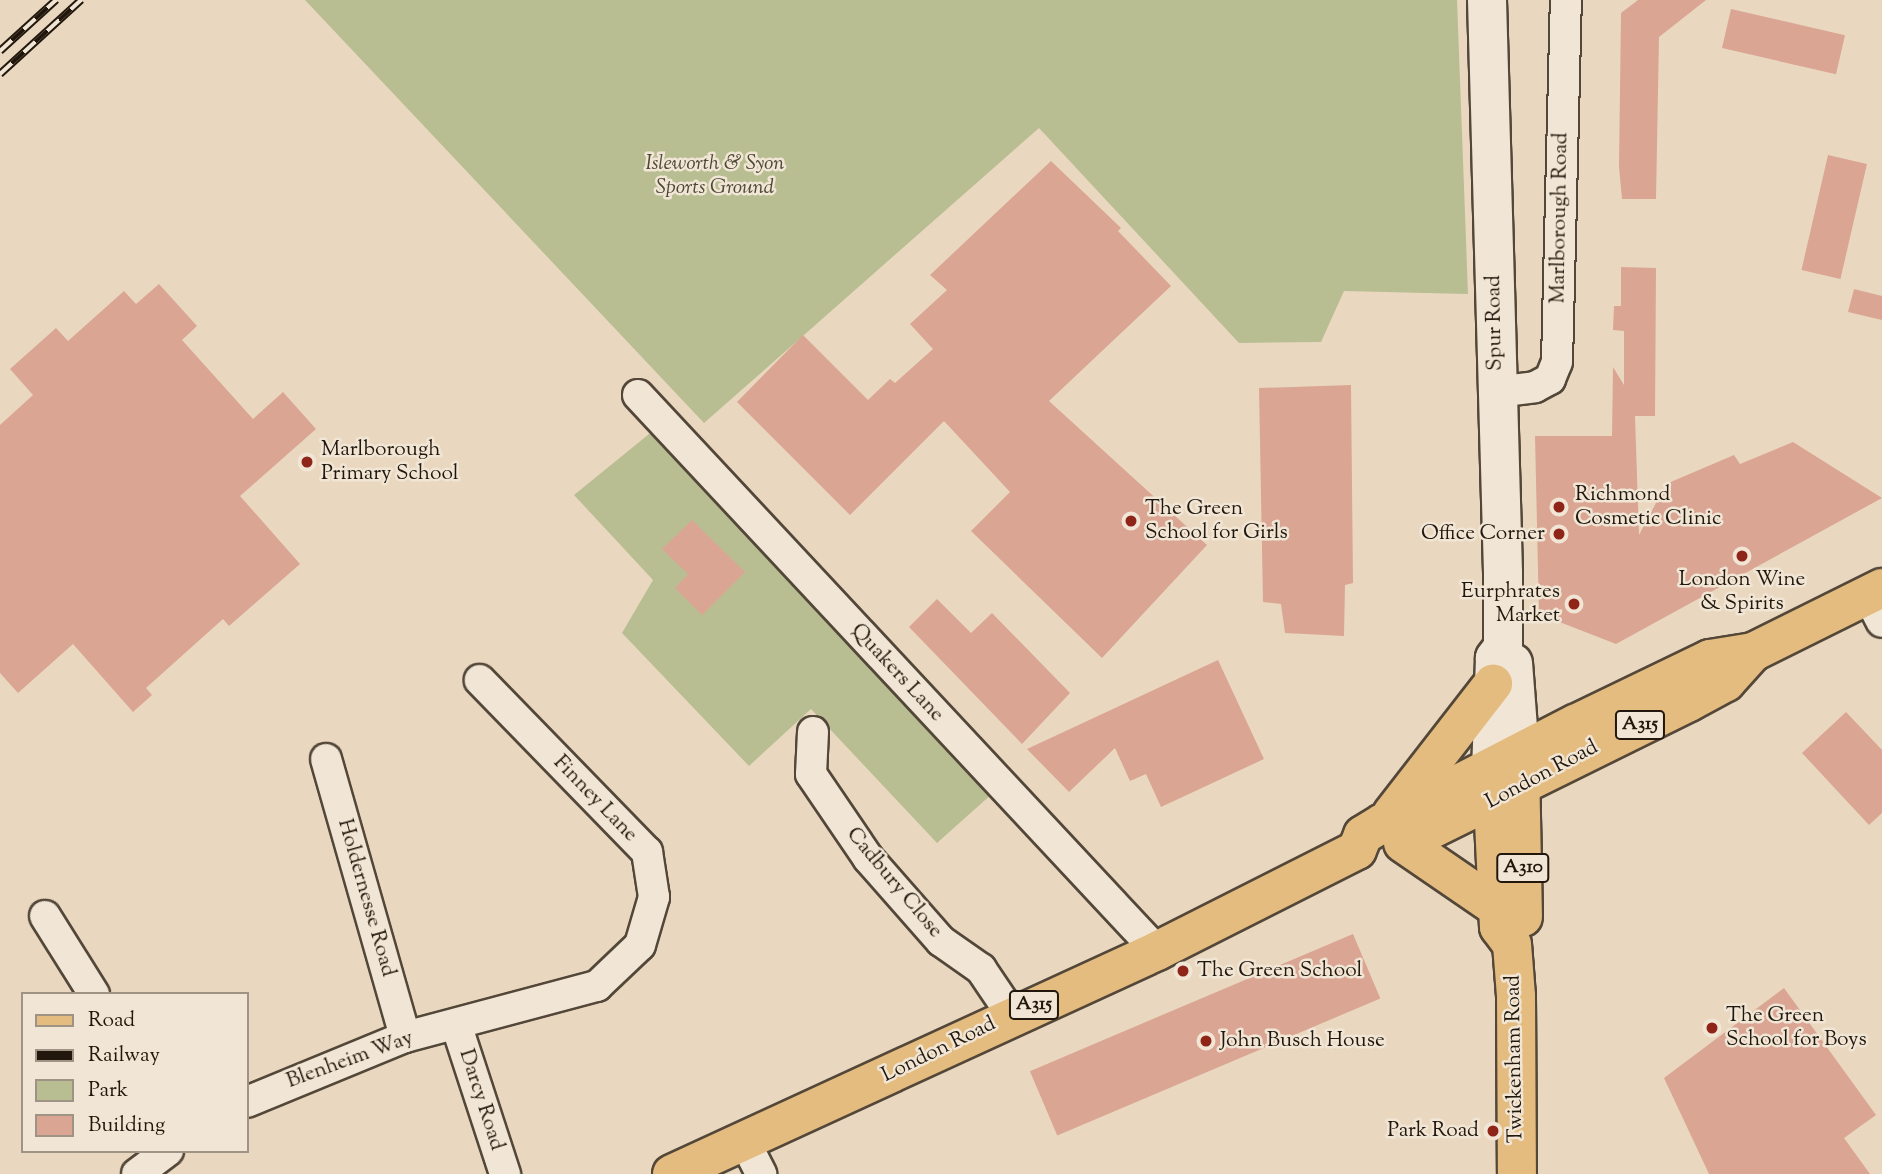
<!DOCTYPE html>
<style>
body{margin:0}
#map{position:relative;width:1882px;height:1174px;overflow:hidden;background:#e9d8bf;font-family:"Sorts Mill Goudy",serif}
div>[style]{position:absolute}
.green>*{inset:0;background:#b8be91}
.building>*{inset:0;background:#daa593;transform-origin:0 0}
.roads{filter:drop-shadow(2px 0 #534739) drop-shadow(-2px 0 #534739) drop-shadow(0 2px #534739) drop-shadow(0 -2px #534739)}
.minor>*{height:30px;margin:-15px;padding:0 15px;transform-origin:15px;border-radius:15px;background:#f1e6d5}
.secondary>*{height:38px;margin:-19px;padding:0 19px;transform-origin:19px;border-radius:19px;background:#f1e6d5}
.primary>*{height:38px;margin:-19px;padding:0 19px;transform-origin:19px;border-radius:19px;background:#e4bc80}
.rail>*{height:8px;margin-top:-4px;transform-origin:0;background:repeating-linear-gradient(90deg,#f1e6d5 0 16px,#21170c 0 32px);box-sizing:border-box;border-block:2px solid #21170c}
.dots>*{width:19px;height:19px;translate:-50% -50%;box-sizing:border-box;border:4px solid #f1e6d5;border-radius:50%}
span{translate:-50% -50%;white-space:nowrap;text-align:center;line-height:1.15;-webkit-text-stroke:5px #f1e6d5;paint-order:stroke}
.shield-label span{padding:2px 5px;background:#f1e6d5;border:2px solid;border-radius:5px;-webkit-text-stroke-width:0}
.shield-label{font-size:19px;color:#21170c;font-weight:700}
.park-label{font-size:21px;color:#4e4934;font-style:italic}
.street-label{font-size:21px;color:#21170c}
.poi-label{font-size:21px;color:#21170c}
.left{translate:0 -50%;text-align:left}
.right{translate:-100% -50%;text-align:right}
.legend{position:absolute;left:21px;top:992px;width:228px;height:161px;box-sizing:border-box;background:#f1e6d5;border:2px solid #9e9385;margin:0;padding:9px 12px;list-style:none;font-size:21px;color:#21170c}
.legend li{display:flex;align-items:center;gap:14px;height:35px}
.legend b{width:35px;border:2px solid #9e9385}
</style>
<div id="map">
<div class="green">
<i style="clip-path:polygon(305px 0,1457px 0,1468px 294px,1344px 291px,1321px 342px,1239px 343px,1039px 128px,704px 423px)"></i>
<i style="clip-path:polygon(654px 430px,993px 793px,937px 843px,811px 709px,749px 766px,622px 633px,653px 580px,574px 495px)"></i>
</div>
<div class="building">
<i style="clip-path:polygon(1638px 0,1706px 0,1659px 37px,1656px 199px,1622px 199px,1619px 167px,1621px 13px)"></i>
<i style="left:1731px;top:9px;width:117px;height:40px;rotate:13deg"></i>
<i style="left:1828px;top:155px;width:40px;height:118px;rotate:13deg"></i>
<i style="clip-path:polygon(1051px 161px,1121px 228px,1118px 231px,1171px 286px,1049px 401px,1207px 545px,1102px 658px,971px 531px,1010px 492px,944px 421px,850px 515px,737px 402px,803px 335px,868px 400px,890px 379px,895px 383px,933px 349px,910px 324px,947px 290px,930px 275px)"></i>
<i style="clip-path:polygon(1621px 267px,1656px 268px,1655px 416px,1635px 416px,1639px 535px,1666px 484px,1734px 455px,1740px 464px,1793px 442px,1882px 498px,1616px 644px,1539px 614px,1535px 436px,1612px 436px,1613px 367px,1624px 385px,1624px 331px,1613px 330px,1614px 306px,1621px 306px)"></i>
<i style="clip-path:polygon(159px 284px,197px 326px,182px 340px,253px 419px,283px 392px,316px 429px,240px 496px,300px 564px,229px 626px,223px 619px,146px 688px,152px 695px,133px 712px,73px 644px,18px 693px,0 673px,0 425px,33px 395px,10px 369px,56px 328px,68px 341px,124px 291px,136px 304px)"></i>
<i style="clip-path:polygon(1854px 289px,1882px 296px,1882px 320px,1848px 312px)"></i>
<i style="clip-path:polygon(1351px 385px,1353px 583px,1345px 585px,1344px 636px,1285px 633px,1281px 604px,1263px 602px,1259px 388px)"></i>
<i style="clip-path:polygon(692px 520px,745px 572px,702px 615px,675px 588px,688px 574px,662px 549px)"></i>
<i style="clip-path:polygon(937px 599px,971px 633px,992px 613px,1070px 693px,1022px 744px,909px 627px)"></i>
<i style="clip-path:polygon(1218px 660px,1264px 759px,1161px 807px,1146px 774px,1130px 781px,1115px 748px,1069px 792px,1027px 749px)"></i>
<i style="clip-path:polygon(1846px 712px,1882px 750px,1882px 813px,1869px 825px,1802px 753px)"></i>
<i style="left:1353px;top:934px;width:70px;height:351px;rotate:67deg"></i>
<i style="clip-path:polygon(1784px 988px,1876px 1115px,1844px 1138px,1870px 1174px,1709px 1174px,1664px 1078px)"></i>
</div>
<div class="roads">
<div class="minor">
<i style="left:1496px;top:392px;width:39px;rotate:-7deg"></i>
<i style="left:1535px;top:387px;width:17px;rotate:-28deg"></i>
<i style="left:1550px;top:379px;width:18px;rotate:-68deg"></i>
<i style="left:1557px;top:362px;width:362px;rotate:-88.6deg"></i>
<i style="left:638px;top:395px;width:761px;rotate:46.97deg"></i>
<i style="left:1868px;top:595px;width:30px;rotate:63deg"></i>
<i style="left:813px;top:732px;width:42px;rotate:92.7deg"></i>
<i style="left:811px;top:774px;width:102px;rotate:55.8deg"></i>
<i style="left:868px;top:858px;width:111px;rotate:48.7deg"></i>
<i style="left:941px;top:941px;width:49px;rotate:35deg"></i>
<i style="left:981px;top:969px;width:55px;rotate:56deg"></i>
<i style="left:326px;top:759px;width:289px;rotate:74.1deg"></i>
<i style="left:45px;top:916px;width:92px;rotate:57.9deg"></i>
<i style="left:457px;top:1027px;width:155px;rotate:71.9deg"></i>
<i style="left:247px;top:1102px;width:171px;rotate:-22.4deg"></i>
<i style="left:405px;top:1037px;width:199px;rotate:-14.9deg"></i>
<i style="left:597px;top:986px;width:59px;rotate:-43.6deg"></i>
<i style="left:640px;top:945px;width:50px;rotate:-73.7deg"></i>
<i style="left:654px;top:897px;width:46px;rotate:-98.8deg"></i>
<i style="left:647px;top:852px;width:240px;rotate:-134.2deg"></i>
<i style="left:745px;top:1142px;width:36px;rotate:63deg"></i>
<i style="left:137px;top:1174px;width:39px;rotate:-37deg"></i>
</div>
<div class="secondary">
<i style="left:1487px;top:0;width:573px;rotate:88.4deg"></i>
<i style="left:1503px;top:573px;width:74px;rotate:90deg"></i>
<i style="left:1503px;top:647px;width:14px;rotate:126deg"></i>
<i style="left:1495px;top:658px;width:112px;rotate:92deg"></i>
<i style="left:1513px;top:663px;width:91px;rotate:85.6deg"></i>
</div>
<div class="primary">
<i style="left:1520px;top:764px;width:153px;rotate:88.9deg"></i>
<i style="left:1492px;top:779px;width:148px;rotate:87.3deg"></i>
<i style="left:1499px;top:927px;width:21px;rotate:53deg"></i>
<i style="left:1512px;top:944px;width:52px;rotate:85.6deg"></i>
<i style="left:1516px;top:996px;width:178px;rotate:89.7deg"></i>
<i style="left:1392px;top:814px;width:165px;rotate:-52.2deg"></i>
<i style="left:1426px;top:832px;width:293px;rotate:-26.3deg"></i>
<i style="left:1689px;top:702px;width:42px;rotate:-28.4deg"></i>
<i style="left:1726px;top:682px;width:40px;rotate:-48deg"></i>
<i style="left:1403px;top:843px;width:115px;rotate:34.4deg"></i>
<i style="left:672px;top:1174px;width:534px;rotate:-24.69deg"></i>
<i style="left:1157px;top:951px;width:224px;rotate:-26.8deg"></i>
<i style="left:1357px;top:850px;width:16px;rotate:-68deg"></i>
<i style="left:1363px;top:835px;width:23px;rotate:-31deg"></i>
<i style="left:1383px;top:823px;width:216px;rotate:-27.3deg"></i>
<i style="left:1575px;top:724px;width:150px;rotate:-25.7deg"></i>
<i style="left:1710px;top:659px;width:44px;rotate:-9.2deg"></i>
<i style="left:1753px;top:652px;width:144px;rotate:-26.4deg"></i>
</div>
</div>
<div class="rail">
<i style="left:0;top:51px;width:76px;rotate:-42.3deg"></i>
<i style="left:0;top:74px;width:110px;rotate:-42.4deg"></i>
</div>
<div class="dots">
<i style="left:307px;top:462px;background:#8f2418"></i>
<i style="left:1559px;top:507px;background:#8f2418"></i>
<i style="left:1131px;top:521px;background:#8f2418"></i>
<i style="left:1559px;top:534px;background:#8f2418"></i>
<i style="left:1742px;top:556px;background:#8f2418"></i>
<i style="left:1574px;top:604px;background:#8f2418"></i>
<i style="left:1183px;top:971px;background:#8f2418"></i>
<i style="left:1712px;top:1028px;background:#8f2418"></i>
<i style="left:1206px;top:1041px;background:#8f2418"></i>
<i style="left:1493px;top:1131px;background:#8f2418"></i>
</div>
<div class="shield-label">
<span style="left:1640px;top:725px">A315</span>
<span style="left:1523px;top:868px">A310</span>
<span style="left:1034px;top:1005px">A315</span>
</div>
<div class="park-label">
<span style="left:715px;top:176px">Isleworth &amp; Syon<br>Sports Ground</span>
</div>
<div class="street-label">
<span style="left:1560px;top:218px;rotate:-89deg">Marlborough Road</span>
<span style="left:1495px;top:323px;rotate:-91deg">Spur Road</span>
<span style="left:897px;top:673px;rotate:47deg">Quakers Lane</span>
<span style="left:1542px;top:775px;rotate:-28deg">London Road</span>
<span style="left:595px;top:799px;rotate:46deg">Finney Lane</span>
<span style="left:894px;top:883px;rotate:50deg">Cadbury Close</span>
<span style="left:366px;top:898px;rotate:74deg">Holdernesse Road</span>
<span style="left:939px;top:1050px;rotate:-26deg">London Road</span>
<span style="left:1515px;top:1059px;rotate:-91deg">Twickenham Road</span>
<span style="left:350px;top:1060px;rotate:-20deg">Blenheim Way</span>
<span style="left:481px;top:1100px;rotate:72deg">Darcy Road</span>
</div>
<div class="poi-label">
<span class="left" style="left:321px;top:462px">Marlborough<br>Primary School</span>
<span class="left" style="left:1575px;top:507px">Richmond<br>Cosmetic Clinic</span>
<span class="left" style="left:1145px;top:521px">The Green<br>School for Girls</span>
<span class="right" style="left:1545px;top:534px">Office Corner</span>
<span style="left:1742px;top:592px">London Wine<br>&amp; Spirits</span>
<span class="right" style="left:1560px;top:604px">Eurphrates<br>Market</span>
<span class="left" style="left:1197px;top:971px">The Green School</span>
<span class="left" style="left:1726px;top:1028px">The Green<br>School for Boys</span>
<span class="left" style="left:1220px;top:1041px">John Busch House</span>
<span class="right" style="left:1479px;top:1131px">Park Road</span>
</div>
<ul class="legend">
<li><b style="height:9px;background:#e4bc80"></b>Road</li>
<li><b style="height:9px;background:#21170c"></b>Railway</li>
<li><b style="height:19px;background:#b8be91"></b>Park</li>
<li><b style="height:19px;background:#daa593"></b>Building</li>
</ul>
</div>
